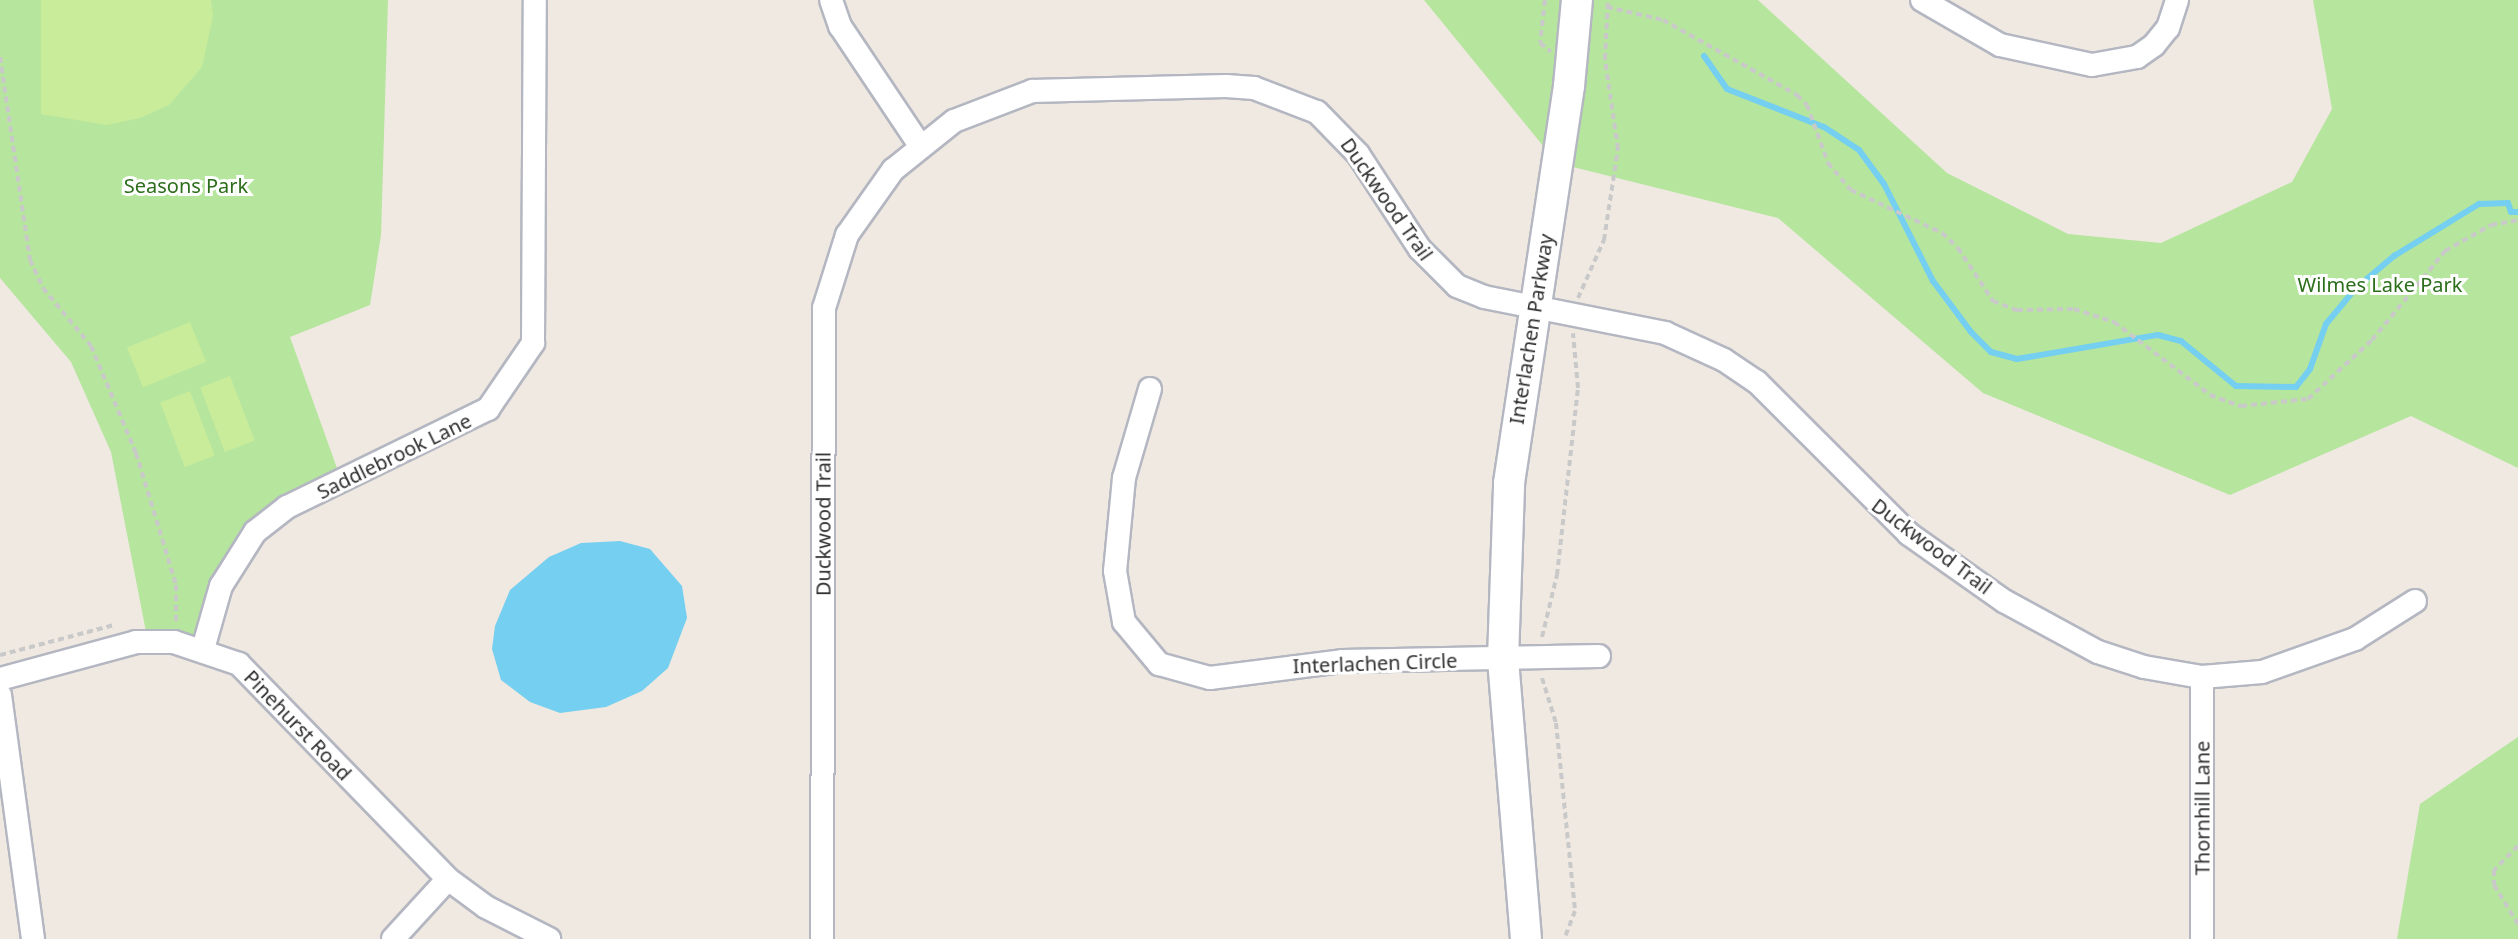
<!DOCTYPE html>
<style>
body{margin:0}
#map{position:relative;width:2518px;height:939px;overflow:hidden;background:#efe9e1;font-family:"Noto Sans",sans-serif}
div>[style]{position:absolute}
.green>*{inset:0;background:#b6e59e}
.pitch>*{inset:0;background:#c9ec9a;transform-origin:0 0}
.water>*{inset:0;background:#75cff0}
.stream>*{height:6px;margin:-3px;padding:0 3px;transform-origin:3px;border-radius:3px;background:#75cff0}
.path>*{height:4px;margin-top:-2px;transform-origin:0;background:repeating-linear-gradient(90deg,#c9c9c9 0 6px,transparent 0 10px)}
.roads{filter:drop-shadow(2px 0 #b4b7c1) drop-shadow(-2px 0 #b4b7c1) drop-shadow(0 2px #b4b7c1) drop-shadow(0 -2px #b4b7c1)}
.street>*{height:22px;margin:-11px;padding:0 11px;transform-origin:11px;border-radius:11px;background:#fff}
.secondary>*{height:30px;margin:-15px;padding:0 15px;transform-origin:15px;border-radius:15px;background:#fff}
span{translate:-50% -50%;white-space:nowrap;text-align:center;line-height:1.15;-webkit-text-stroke:6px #fff;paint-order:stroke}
.park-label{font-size:20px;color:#2c6e1b}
.street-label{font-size:20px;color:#2e2e2e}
</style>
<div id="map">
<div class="green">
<i style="clip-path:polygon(0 0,388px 0,381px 235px,370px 305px,290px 337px,342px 482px,255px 532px,203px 649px,148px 642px,111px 452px,71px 362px,0 278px)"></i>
<i style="clip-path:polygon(1424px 0,1758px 0,1947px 173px,2068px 234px,2161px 243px,2292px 182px,2332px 109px,2313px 0,2518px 0,2518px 468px,2411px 416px,2230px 495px,1983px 393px,1778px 218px,1557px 163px)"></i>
<i style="clip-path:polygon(2518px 737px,2518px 939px,2397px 939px,2420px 804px)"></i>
</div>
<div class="pitch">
<i style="clip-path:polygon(41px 0,211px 0,213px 16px,202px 67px,169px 105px,140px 118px,107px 125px,41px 114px)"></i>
<i style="left:190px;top:322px;width:43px;height:68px;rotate:68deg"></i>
<i style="left:230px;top:376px;width:69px;height:32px;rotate:69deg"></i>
<i style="left:190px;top:391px;width:69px;height:32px;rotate:69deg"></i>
</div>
<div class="water">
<i style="clip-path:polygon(620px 541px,650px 549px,682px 586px,687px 618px,668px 668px,642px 691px,606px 707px,560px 713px,530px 702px,501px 680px,492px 649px,495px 626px,510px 590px,549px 557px,581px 543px)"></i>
</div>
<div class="stream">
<i style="left:1704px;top:56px;width:40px;rotate:55.1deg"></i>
<i style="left:1727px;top:89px;width:104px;rotate:21.4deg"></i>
<i style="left:1824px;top:127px;width:42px;rotate:33.3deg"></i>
<i style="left:1859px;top:150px;width:42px;rotate:53.7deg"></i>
<i style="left:1884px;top:184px;width:109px;rotate:63.2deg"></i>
<i style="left:1933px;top:281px;width:64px;rotate:53.3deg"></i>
<i style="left:1971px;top:332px;width:28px;rotate:45deg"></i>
<i style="left:1991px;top:352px;width:27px;rotate:15deg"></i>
<i style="left:2017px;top:359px;width:143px;rotate:-9.7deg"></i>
<i style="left:2158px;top:335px;width:24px;rotate:15deg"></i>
<i style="left:2181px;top:341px;width:71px;rotate:39.3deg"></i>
<i style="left:2236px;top:386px;width:60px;rotate:1deg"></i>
<i style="left:2296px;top:387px;width:23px;rotate:-52deg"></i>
<i style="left:2310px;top:369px;width:48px;rotate:-70.4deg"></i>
<i style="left:2326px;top:324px;width:47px;rotate:-50.2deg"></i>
<i style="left:2356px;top:288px;width:50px;rotate:-40.1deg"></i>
<i style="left:2394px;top:256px;width:100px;rotate:-31.5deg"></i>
<i style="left:2479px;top:204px;width:29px;rotate:-2deg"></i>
<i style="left:2508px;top:203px;width:9px;rotate:72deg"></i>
<i style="left:2511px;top:212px;width:7px"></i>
</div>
<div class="path">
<i style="left:1545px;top:0;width:43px;rotate:96.6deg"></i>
<i style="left:1540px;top:43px;width:14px;rotate:39deg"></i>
<i style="left:1607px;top:7px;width:57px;rotate:13.1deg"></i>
<i style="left:1663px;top:20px;width:154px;rotate:29.2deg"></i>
<i style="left:1797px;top:95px;width:14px;rotate:45deg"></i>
<i style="left:1807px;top:105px;width:62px;rotate:70.1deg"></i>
<i style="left:1828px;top:163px;width:35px;rotate:50deg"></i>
<i style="left:1851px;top:190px;width:101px;rotate:25.3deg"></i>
<i style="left:1942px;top:233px;width:22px;rotate:43deg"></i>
<i style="left:1958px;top:248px;width:64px;rotate:56.6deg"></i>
<i style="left:1993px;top:301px;width:26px;rotate:21deg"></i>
<i style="left:2017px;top:310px;width:57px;rotate:-1deg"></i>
<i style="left:2074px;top:309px;width:42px;rotate:18deg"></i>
<i style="left:2114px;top:322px;width:121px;rotate:37.2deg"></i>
<i style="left:2210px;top:395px;width:33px;rotate:20deg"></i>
<i style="left:2241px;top:406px;width:67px;rotate:-6deg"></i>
<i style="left:2308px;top:399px;width:87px;rotate:-42.7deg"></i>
<i style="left:2372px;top:340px;width:115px;rotate:-50.6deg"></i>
<i style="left:2445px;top:251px;width:53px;rotate:-29.5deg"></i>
<i style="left:2491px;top:225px;width:27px;rotate:-10deg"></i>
<i style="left:0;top:57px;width:205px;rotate:81.6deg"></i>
<i style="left:30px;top:260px;width:31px;rotate:65deg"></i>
<i style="left:43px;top:288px;width:75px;rotate:50.4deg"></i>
<i style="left:91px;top:346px;width:116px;rotate:67.2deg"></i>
<i style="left:136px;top:453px;width:138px;rotate:73.1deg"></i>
<i style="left:176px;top:585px;width:38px;rotate:90deg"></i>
<i style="left:1578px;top:298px;width:64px;rotate:-65.9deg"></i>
<i style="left:1604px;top:240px;width:92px;rotate:-81.3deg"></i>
<i style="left:1618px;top:149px;width:91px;rotate:-98.2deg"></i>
<i style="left:1605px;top:59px;width:59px;rotate:-87.1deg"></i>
<i style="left:1542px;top:637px;width:64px;rotate:-76.4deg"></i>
<i style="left:1557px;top:575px;width:188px;rotate:-83.6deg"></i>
<i style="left:1578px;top:388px;width:55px;rotate:-95.2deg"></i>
<i style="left:0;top:655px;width:118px;rotate:-14.7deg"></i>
<i style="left:1542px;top:678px;width:47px;rotate:72.7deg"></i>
<i style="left:1556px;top:723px;width:189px;rotate:84.2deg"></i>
<i style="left:1575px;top:911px;width:30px;rotate:111deg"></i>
<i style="left:2518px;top:846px;width:34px;rotate:135deg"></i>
<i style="left:2494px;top:870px;width:15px;rotate:90deg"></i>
<i style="left:2494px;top:885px;width:46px;rotate:58.4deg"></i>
</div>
<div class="roads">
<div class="street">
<i style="left:831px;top:0;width:28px;rotate:71deg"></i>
<i style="left:840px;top:26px;width:142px;rotate:56.2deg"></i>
<i style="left:1922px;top:0;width:90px;rotate:30deg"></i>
<i style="left:2000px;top:45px;width:94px;rotate:12.3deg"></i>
<i style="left:2092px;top:65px;width:46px;rotate:-10.1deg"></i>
<i style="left:2137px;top:57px;width:21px;rotate:-35deg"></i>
<i style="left:2154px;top:45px;width:22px;rotate:-51deg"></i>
<i style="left:2168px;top:28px;width:29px;rotate:-72deg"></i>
<i style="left:1150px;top:389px;width:93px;rotate:106.3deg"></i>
<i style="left:1124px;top:478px;width:93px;rotate:95.5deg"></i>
<i style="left:1115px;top:571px;width:52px;rotate:80deg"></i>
<i style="left:1124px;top:622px;width:55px;rotate:50.2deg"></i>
<i style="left:1159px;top:664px;width:53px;rotate:15.4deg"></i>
<i style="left:1210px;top:678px;width:133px;rotate:-7.3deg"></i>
<i style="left:1342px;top:661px;width:257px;rotate:-1.1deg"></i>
<i style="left:203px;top:649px;width:66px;rotate:-74.1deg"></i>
<i style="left:221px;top:586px;width:64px;rotate:-57.8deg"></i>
<i style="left:255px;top:532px;width:41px;rotate:-38deg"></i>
<i style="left:287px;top:507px;width:224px;rotate:-26deg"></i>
<i style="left:488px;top:409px;width:80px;rotate:-55.7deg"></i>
<i style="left:533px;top:343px;width:343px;rotate:-89.7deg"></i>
<i style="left:2202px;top:677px;width:262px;rotate:90deg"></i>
<i style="left:0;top:679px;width:141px;rotate:-15.2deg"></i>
<i style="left:136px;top:642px;width:38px"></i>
<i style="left:174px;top:642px;width:69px;rotate:18.7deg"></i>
<i style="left:239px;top:664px;width:300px;rotate:45.8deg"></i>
<i style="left:448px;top:879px;width:47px;rotate:36.4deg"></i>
<i style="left:486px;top:907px;width:71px;rotate:26.9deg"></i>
<i style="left:0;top:695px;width:246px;rotate:82.3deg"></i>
<i style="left:393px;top:939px;width:81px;rotate:-47.5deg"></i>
<i style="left:822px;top:939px;width:631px;rotate:-89.82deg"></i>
<i style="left:824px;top:308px;width:77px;rotate:-72.5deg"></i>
<i style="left:847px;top:235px;width:80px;rotate:-54.7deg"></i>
<i style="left:893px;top:170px;width:78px;rotate:-38.8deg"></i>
<i style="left:954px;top:121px;width:84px;rotate:-21deg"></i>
<i style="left:1032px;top:91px;width:194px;rotate:-1.5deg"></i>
<i style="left:1226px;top:86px;width:28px;rotate:4deg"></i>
<i style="left:1254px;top:88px;width:67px;rotate:20.9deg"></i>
<i style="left:1317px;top:112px;width:59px;rotate:45.7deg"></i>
<i style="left:1358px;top:154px;width:113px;rotate:56.9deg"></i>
<i style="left:1420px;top:249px;width:52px;rotate:45deg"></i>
<i style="left:1457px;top:286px;width:29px;rotate:22deg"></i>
<i style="left:1484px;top:297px;width:185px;rotate:11.2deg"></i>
<i style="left:1665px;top:333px;width:65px;rotate:24.6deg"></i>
<i style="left:1724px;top:360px;width:40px;rotate:34deg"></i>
<i style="left:1757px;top:382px;width:215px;rotate:45deg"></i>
<i style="left:1909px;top:534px;width:116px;rotate:35.2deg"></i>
<i style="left:2004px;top:601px;width:107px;rotate:28.5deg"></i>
<i style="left:2098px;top:652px;width:48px;rotate:18.1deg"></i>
<i style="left:2144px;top:667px;width:59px;rotate:9.8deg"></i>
<i style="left:2202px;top:677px;width:60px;rotate:-4.8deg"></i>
<i style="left:2262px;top:672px;width:99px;rotate:-19.5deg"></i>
<i style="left:2355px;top:639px;width:71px;rotate:-32.3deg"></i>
</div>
<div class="secondary">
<i style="left:1526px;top:939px;width:281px;rotate:-94.7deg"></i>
<i style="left:1503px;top:659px;width:176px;rotate:-88deg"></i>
<i style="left:1509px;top:483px;width:402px;rotate:-81.4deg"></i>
<i style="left:1569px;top:86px;width:86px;rotate:-84.7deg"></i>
</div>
</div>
<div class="park-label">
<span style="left:186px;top:185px">Seasons Park</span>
<span style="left:2380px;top:284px">Wilmes Lake Park</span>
</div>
<div class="street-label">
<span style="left:1387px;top:199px;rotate:55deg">Duckwood Trail</span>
<span style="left:1531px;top:329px;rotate:-81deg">Interlachen Parkway</span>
<span style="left:394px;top:456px;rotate:-26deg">Saddlebrook Lane</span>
<span style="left:823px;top:524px;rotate:-90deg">Duckwood Trail</span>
<span style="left:1932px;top:546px;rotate:37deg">Duckwood Trail</span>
<span style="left:1375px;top:663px;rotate:-2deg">Interlachen Circle</span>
<span style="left:298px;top:725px;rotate:46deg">Pinehurst Road</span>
<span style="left:2202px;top:808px;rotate:-90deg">Thornhill Lane</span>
</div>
</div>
